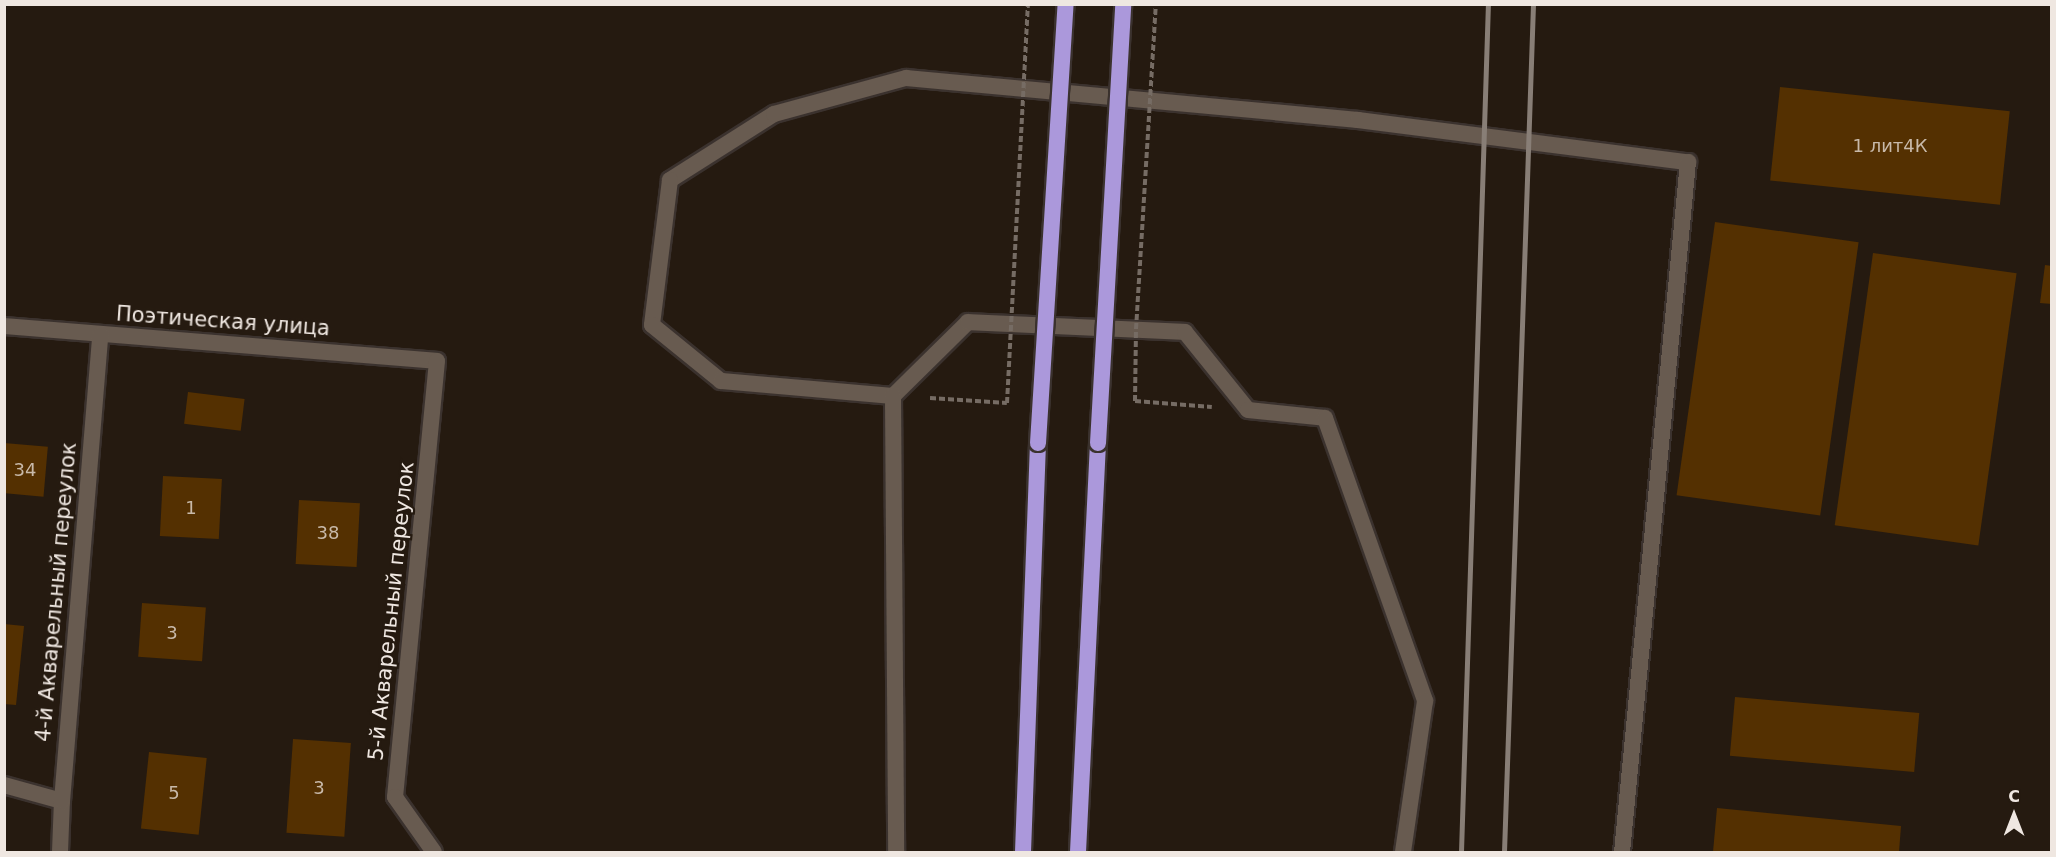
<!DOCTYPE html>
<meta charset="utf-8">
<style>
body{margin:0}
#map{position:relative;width:2056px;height:857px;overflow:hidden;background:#251a10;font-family:"DejaVu Sans",sans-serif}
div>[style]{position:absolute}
.building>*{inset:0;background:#543001;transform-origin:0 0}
.path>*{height:4px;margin-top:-2px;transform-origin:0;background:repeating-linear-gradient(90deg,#766c64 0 6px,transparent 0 9px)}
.roads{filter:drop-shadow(2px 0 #3b322e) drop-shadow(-2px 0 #3b322e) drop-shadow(0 2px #3b322e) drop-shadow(0 -2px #3b322e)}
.service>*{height:16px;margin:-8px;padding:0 8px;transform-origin:8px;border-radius:8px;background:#685b50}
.minor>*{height:16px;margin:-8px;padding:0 8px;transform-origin:8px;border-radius:8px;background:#685b50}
.trunk>*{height:16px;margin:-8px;padding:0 8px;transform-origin:8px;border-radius:8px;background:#ab98db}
.rail>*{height:4.5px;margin:-2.25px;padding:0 2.25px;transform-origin:2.25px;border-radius:2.25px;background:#887e76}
.path-bridge>*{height:4px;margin-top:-2px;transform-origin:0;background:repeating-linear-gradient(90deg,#766c64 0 6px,transparent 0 9px)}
.bridges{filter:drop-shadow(2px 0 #3b322e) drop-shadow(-2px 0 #3b322e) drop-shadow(0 2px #3b322e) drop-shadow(0 -2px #3b322e)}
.trunk-bridge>*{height:16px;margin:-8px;padding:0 8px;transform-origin:8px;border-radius:8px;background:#ab98db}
span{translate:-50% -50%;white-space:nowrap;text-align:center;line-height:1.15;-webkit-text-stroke:4.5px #251a10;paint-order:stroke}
.number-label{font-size:18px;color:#c8b9a9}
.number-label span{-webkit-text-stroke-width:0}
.street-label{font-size:21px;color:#efe7e1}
.frame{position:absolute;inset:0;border:6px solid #efe7e1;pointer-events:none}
.north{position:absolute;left:1984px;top:785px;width:60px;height:60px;-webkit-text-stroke:4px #251a10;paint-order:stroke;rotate:0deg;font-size:16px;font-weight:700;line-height:24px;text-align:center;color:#efe7e1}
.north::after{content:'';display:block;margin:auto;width:21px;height:27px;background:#efe7e1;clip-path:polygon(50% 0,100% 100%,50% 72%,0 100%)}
</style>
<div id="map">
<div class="building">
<i style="left:1780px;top:87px;width:231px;height:94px;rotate:6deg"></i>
<i style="left:1715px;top:222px;width:145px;height:276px;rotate:8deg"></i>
<i style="left:1873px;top:253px;width:145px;height:275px;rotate:8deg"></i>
<i style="clip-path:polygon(2045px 265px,2052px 266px,2052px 304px,2040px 303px)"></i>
<i style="left:188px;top:392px;width:57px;height:32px;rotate:7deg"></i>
<i style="left:4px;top:443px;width:44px;height:50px;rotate:5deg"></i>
<i style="left:163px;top:476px;width:59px;height:60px;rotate:3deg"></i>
<i style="left:299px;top:500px;width:61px;height:64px;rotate:3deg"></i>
<i style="left:142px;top:603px;width:64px;height:54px;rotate:4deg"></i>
<i style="clip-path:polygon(4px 624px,24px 626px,16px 705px,4px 704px)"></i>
<i style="left:1735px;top:697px;width:185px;height:59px;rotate:5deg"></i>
<i style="left:293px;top:739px;width:58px;height:94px;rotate:4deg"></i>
<i style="left:149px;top:752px;width:58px;height:77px;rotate:6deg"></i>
<i style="clip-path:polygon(1717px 808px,1901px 826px,1899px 852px,1713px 852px)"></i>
</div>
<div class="path">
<i style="left:930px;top:398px;width:77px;rotate:3.7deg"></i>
<i style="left:1135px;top:401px;width:77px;rotate:4.5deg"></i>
</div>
<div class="roads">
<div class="service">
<i style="left:670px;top:180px;width:123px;rotate:-32.4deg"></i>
<i style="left:774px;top:114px;width:137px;rotate:-15.3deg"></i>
<i style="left:906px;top:78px;width:454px;rotate:5.3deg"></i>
<i style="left:1358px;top:120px;width:333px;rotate:7.3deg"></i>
<i style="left:1688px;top:162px;width:693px;rotate:95.46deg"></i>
<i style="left:893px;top:396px;width:105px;rotate:-44.6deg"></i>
<i style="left:968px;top:322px;width:217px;rotate:2.6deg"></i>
<i style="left:1185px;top:332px;width:100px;rotate:51.1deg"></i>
<i style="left:1248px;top:410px;width:77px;rotate:5.9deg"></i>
<i style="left:1325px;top:418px;width:300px;rotate:70.5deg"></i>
<i style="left:1425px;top:701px;width:153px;rotate:98.3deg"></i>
</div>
<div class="minor">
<i style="left:670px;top:180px;width:146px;rotate:97.1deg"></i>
<i style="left:652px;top:325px;width:89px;rotate:39.1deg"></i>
<i style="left:721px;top:381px;width:173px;rotate:5deg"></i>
<i style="left:893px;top:396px;width:456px;rotate:89.6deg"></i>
<i style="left:4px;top:326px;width:434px;rotate:4.6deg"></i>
<i style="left:437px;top:361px;width:438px;rotate:95.5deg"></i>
<i style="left:395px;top:797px;width:67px;rotate:54.7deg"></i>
<i style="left:4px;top:785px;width:60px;rotate:15.4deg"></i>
<i style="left:60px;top:852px;width:51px;rotate:-87.8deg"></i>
<i style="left:62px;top:801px;width:468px;rotate:-85.3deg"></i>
</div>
<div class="trunk">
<i style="left:1023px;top:852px;width:409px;rotate:-87.9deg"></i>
<i style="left:1078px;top:852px;width:409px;rotate:-87.2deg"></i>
</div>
</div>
<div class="rail">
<i style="left:1461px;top:852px;width:848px;rotate:-88.18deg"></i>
<i style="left:1504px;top:852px;width:848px;rotate:-88.04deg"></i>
</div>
<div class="path-bridge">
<i style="left:1135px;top:401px;width:72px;rotate:-89.2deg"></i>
<i style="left:1136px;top:329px;width:326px;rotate:-86.5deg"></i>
<i style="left:1007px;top:403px;width:400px;rotate:-87deg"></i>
</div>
<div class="bridges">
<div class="trunk-bridge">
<i style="left:1038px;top:443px;width:440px;rotate:-86.4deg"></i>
<i style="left:1098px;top:443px;width:440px;rotate:-86.7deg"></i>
</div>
</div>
<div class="number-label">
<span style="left:1890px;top:146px">1 лит4К</span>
<span style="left:25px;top:470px">34</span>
<span style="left:191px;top:508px">1</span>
<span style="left:328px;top:533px">38</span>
<span style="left:172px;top:633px">3</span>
<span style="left:319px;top:788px">3</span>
<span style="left:174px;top:793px">5</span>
</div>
<div class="street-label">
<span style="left:223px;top:321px;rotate:4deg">Поэтическая улица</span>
<span style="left:56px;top:592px;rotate:-85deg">4-й Акварельный переулок</span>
<span style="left:391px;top:611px;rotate:-84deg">5-й Акварельный переулок</span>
</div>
<div class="frame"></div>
<div class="north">С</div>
</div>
